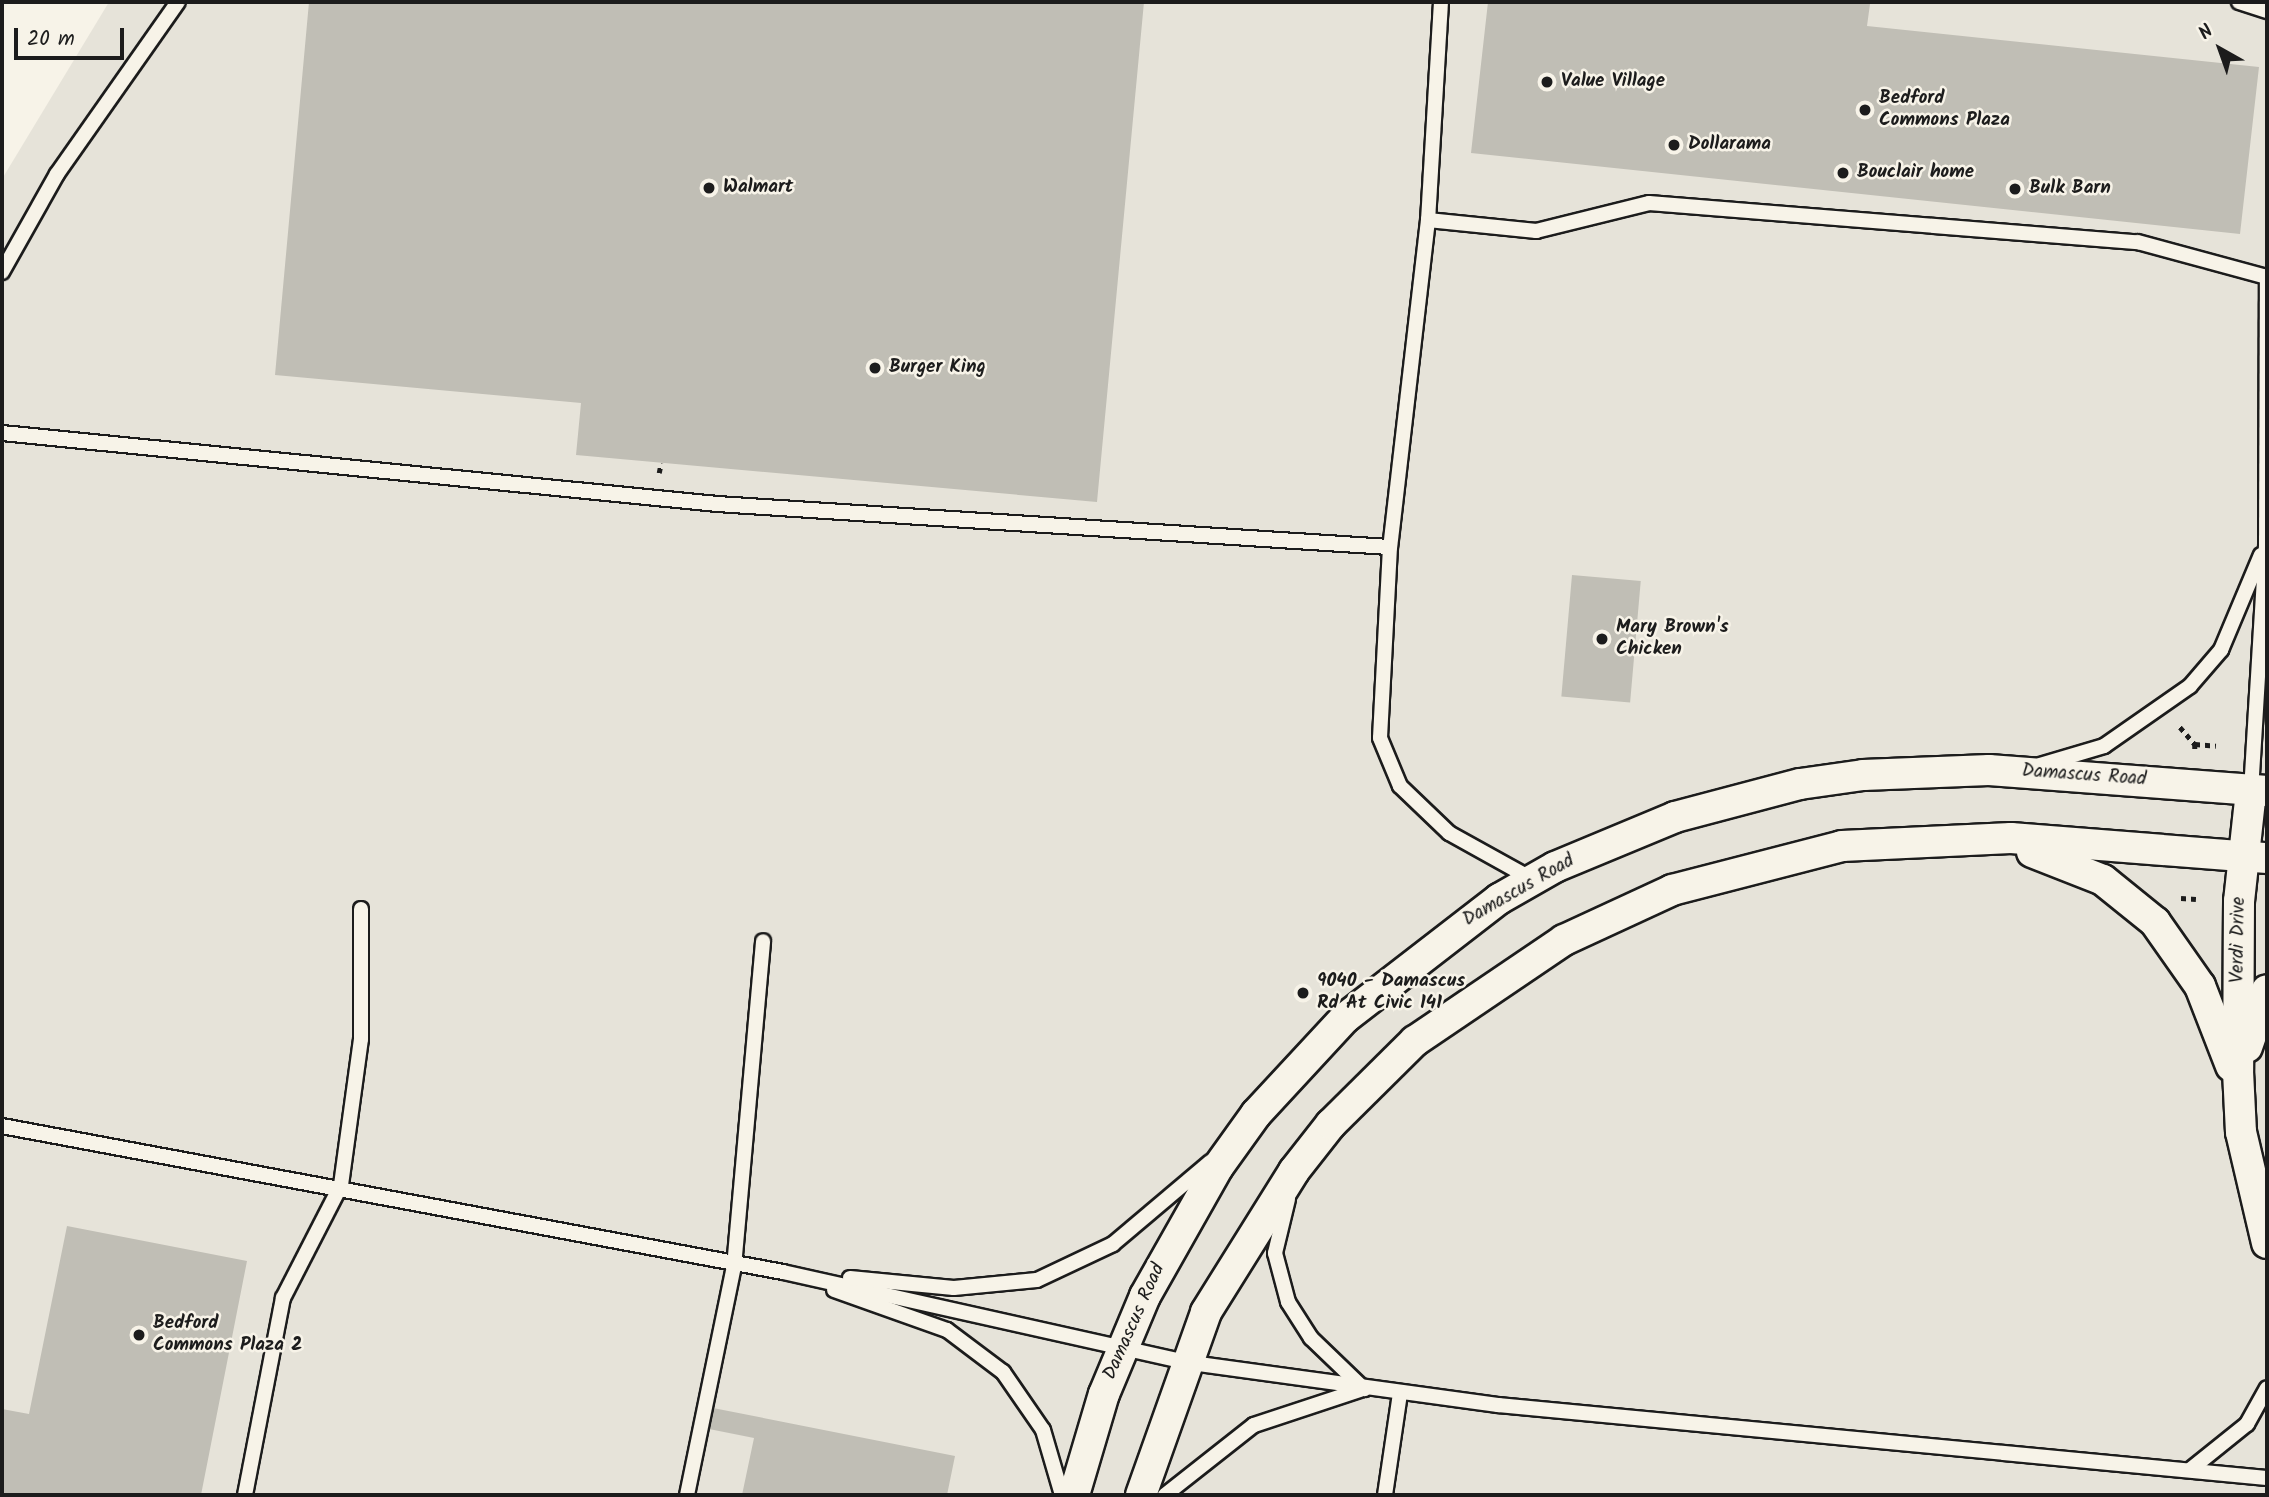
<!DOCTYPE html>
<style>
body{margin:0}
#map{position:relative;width:2269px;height:1497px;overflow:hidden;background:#f7f3e8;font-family:Kalam,sans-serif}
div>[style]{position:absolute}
.built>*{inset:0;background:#e6e3d9}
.building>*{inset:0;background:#c0beb5;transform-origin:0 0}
.path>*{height:4.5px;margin-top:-2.25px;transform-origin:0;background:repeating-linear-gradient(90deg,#1c1c1c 0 5px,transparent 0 10px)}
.roads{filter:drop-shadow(2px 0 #1c1c1c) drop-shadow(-2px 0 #1c1c1c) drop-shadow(0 2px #1c1c1c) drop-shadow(0 -2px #1c1c1c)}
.service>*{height:14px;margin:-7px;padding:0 7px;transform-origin:7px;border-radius:7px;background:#f7f3e8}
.minor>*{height:30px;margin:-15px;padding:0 15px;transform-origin:15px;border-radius:15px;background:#f7f3e8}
.dots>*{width:19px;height:19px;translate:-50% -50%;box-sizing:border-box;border:4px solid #f7f3e8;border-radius:50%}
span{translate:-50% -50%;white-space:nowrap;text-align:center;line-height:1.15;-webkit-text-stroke:5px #f7f3e8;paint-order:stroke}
.poi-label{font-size:19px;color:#1c1c1c;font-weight:700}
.left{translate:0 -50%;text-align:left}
.street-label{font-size:19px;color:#1c1c1c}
.frame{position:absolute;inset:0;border:4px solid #1c1c1c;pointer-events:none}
.north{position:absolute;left:2185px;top:14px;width:70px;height:70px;-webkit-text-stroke:5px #f7f3e8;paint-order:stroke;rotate:320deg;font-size:19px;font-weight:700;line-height:28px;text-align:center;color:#1c1c1c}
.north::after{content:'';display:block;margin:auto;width:24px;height:32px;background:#1c1c1c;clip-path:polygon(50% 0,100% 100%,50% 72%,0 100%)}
.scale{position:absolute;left:14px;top:28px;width:110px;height:32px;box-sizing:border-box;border:4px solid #1c1c1c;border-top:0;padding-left:9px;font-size:21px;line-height:24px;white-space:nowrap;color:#1c1c1c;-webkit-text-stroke:5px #f7f3e8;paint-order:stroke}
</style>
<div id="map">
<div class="built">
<i style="clip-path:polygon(109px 2px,2267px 2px,2267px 1495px,2px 1495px,2px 179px)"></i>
</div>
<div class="building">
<i style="clip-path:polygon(309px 2px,1144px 2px,1097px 502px,576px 455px,581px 403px,275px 375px)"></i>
<i style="clip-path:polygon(1488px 2px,1853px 2px,1870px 4px,1867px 26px,2259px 67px,2240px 234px,1471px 153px)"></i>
<i style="left:1572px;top:575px;width:69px;height:122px;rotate:5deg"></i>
<i style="clip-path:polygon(67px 1226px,247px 1261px,201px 1495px,2px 1495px,2px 1409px,29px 1414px)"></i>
<i style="clip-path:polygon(713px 1408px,955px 1456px,947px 1495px,742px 1495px,754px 1438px,709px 1429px)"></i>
</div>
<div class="path">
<i style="left:659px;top:473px;width:10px;rotate:-79deg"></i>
<i style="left:2180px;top:727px;width:23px;rotate:49deg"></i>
<i style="left:2195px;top:744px;width:9px;rotate:90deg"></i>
<i style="left:2195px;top:744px;width:21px;rotate:5deg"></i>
<i style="left:2181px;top:898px;width:15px;rotate:4deg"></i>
</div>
<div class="roads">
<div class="service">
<i style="left:1441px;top:2px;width:218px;rotate:93.4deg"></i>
<i style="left:1428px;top:220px;width:329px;rotate:96.6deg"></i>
<i style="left:1390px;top:547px;width:191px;rotate:93deg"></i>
<i style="left:1380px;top:738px;width:52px;rotate:67.4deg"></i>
<i style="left:1400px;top:786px;width:68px;rotate:43.8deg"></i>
<i style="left:1449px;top:833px;width:95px;rotate:29deg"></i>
<i style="left:2239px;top:2px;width:29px;rotate:18deg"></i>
<i style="left:1428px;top:220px;width:109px;rotate:5.8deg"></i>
<i style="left:1536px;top:231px;width:116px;rotate:-13.9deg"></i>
<i style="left:1649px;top:203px;width:491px;rotate:4.6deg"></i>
<i style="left:2138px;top:242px;width:134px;rotate:15.2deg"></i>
<i style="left:2px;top:272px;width:112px;rotate:-60.7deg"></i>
<i style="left:57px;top:174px;width:210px;rotate:-54.9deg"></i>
<i style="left:2px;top:433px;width:719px;rotate:5.67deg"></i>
<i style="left:717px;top:504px;width:674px;rotate:3.66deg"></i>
<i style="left:2040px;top:765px;width:67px;rotate:-16.5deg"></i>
<i style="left:2104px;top:746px;width:105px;rotate:-34.9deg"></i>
<i style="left:2190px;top:686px;width:48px;rotate:-49.3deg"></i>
<i style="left:2221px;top:650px;width:103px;rotate:-67.2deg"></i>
<i style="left:2251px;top:791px;width:247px;rotate:-86.5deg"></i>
<i style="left:2266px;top:544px;width:268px;rotate:-89.8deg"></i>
<i style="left:2px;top:1126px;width:795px;rotate:10.59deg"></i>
<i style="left:783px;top:1272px;width:411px;rotate:12.6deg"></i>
<i style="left:1184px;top:1362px;width:317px;rotate:7.8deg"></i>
<i style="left:1498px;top:1405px;width:772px;rotate:5.42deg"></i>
<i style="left:1288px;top:1199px;width:56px;rotate:103.5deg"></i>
<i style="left:1275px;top:1253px;width:51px;rotate:75.1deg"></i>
<i style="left:1288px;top:1302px;width:43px;rotate:57.4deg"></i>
<i style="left:1311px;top:1338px;width:74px;rotate:43.9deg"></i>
<i style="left:850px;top:1278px;width:104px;rotate:5.5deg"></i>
<i style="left:954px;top:1288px;width:83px;rotate:-5.5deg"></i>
<i style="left:1037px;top:1280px;width:84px;rotate:-25.3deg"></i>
<i style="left:1113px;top:1244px;width:127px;rotate:-40.2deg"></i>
<i style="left:834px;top:1290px;width:120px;rotate:19.5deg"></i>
<i style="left:947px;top:1330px;width:70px;rotate:36.9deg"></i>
<i style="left:1003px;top:1372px;width:70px;rotate:55.4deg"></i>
<i style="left:1043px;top:1430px;width:68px;rotate:73.7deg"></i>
<i style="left:2191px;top:1469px;width:72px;rotate:-38.8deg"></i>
<i style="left:2247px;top:1424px;width:41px;rotate:-60.9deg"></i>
<i style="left:245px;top:1495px;width:201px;rotate:-79.1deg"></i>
<i style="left:283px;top:1298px;width:127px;rotate:-62.8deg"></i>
<i style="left:341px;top:1185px;width:147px;rotate:-82.2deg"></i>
<i style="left:361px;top:1039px;width:130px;rotate:-90deg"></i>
<i style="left:687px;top:1495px;width:233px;rotate:-78.4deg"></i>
<i style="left:734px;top:1267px;width:327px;rotate:-84.9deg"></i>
<i style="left:1165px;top:1495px;width:113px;rotate:-38.2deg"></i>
<i style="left:1254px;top:1425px;width:112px;rotate:-18.3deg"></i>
<i style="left:1385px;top:1495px;width:103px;rotate:-81.6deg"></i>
</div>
<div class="minor">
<i style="left:2251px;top:791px;width:111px;rotate:96.2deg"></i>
<i style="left:2239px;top:901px;width:170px;rotate:90.3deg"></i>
<i style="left:2238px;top:1071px;width:61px;rotate:87.2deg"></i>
<i style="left:2241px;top:1132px;width:114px;rotate:76.8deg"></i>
<i style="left:2032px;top:852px;width:76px;rotate:21.5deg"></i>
<i style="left:2103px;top:880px;width:67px;rotate:38.9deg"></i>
<i style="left:2155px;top:922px;width:78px;rotate:54.9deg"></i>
<i style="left:2200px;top:986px;width:86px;rotate:68.8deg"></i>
<i style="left:2247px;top:1047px;width:60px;rotate:-70.7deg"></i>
<i style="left:1074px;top:1495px;width:105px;rotate:-73.5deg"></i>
<i style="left:1104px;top:1394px;width:106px;rotate:-67.3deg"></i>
<i style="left:1145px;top:1296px;width:148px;rotate:-60.5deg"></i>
<i style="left:1218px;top:1167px;width:65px;rotate:-54.4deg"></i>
<i style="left:1256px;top:1114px;width:131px;rotate:-47.2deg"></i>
<i style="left:1345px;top:1018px;width:195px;rotate:-37.7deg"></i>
<i style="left:1499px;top:899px;width:64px;rotate:-29.7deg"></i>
<i style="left:1555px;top:867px;width:130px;rotate:-22.6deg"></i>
<i style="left:1675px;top:817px;width:129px;rotate:-14.8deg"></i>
<i style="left:1800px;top:784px;width:64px;rotate:-8.1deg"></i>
<i style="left:1863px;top:775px;width:126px;rotate:-2.3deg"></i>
<i style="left:1989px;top:770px;width:279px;rotate:4.3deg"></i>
<i style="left:1141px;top:1495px;width:194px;rotate:-70.4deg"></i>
<i style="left:1206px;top:1312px;width:166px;rotate:-58deg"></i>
<i style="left:1294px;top:1171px;width:60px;rotate:-51.8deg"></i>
<i style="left:1331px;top:1124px;width:118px;rotate:-44.7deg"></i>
<i style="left:1415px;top:1041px;width:180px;rotate:-34.1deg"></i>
<i style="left:1564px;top:940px;width:119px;rotate:-24.8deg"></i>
<i style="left:1672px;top:890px;width:176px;rotate:-14.5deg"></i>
<i style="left:1842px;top:846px;width:169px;rotate:-2.7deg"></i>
<i style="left:2011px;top:838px;width:257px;rotate:4.5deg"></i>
</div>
</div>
<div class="dots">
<i style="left:1547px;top:82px;background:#1c1c1c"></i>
<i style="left:1865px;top:110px;background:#1c1c1c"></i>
<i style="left:1674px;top:145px;background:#1c1c1c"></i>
<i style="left:1843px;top:173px;background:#1c1c1c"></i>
<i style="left:709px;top:188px;background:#1c1c1c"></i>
<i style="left:2015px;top:189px;background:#1c1c1c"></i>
<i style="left:875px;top:368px;background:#1c1c1c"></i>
<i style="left:1602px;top:639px;background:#1c1c1c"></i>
<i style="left:1303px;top:993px;background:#1c1c1c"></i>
<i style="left:139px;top:1335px;background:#1c1c1c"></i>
</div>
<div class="poi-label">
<span class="left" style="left:1561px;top:82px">Value Village</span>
<span class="left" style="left:1879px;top:110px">Bedford<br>Commons Plaza</span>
<span class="left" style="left:1688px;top:145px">Dollarama</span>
<span class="left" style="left:1857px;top:173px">Bouclair home</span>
<span class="left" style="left:723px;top:188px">Walmart</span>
<span class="left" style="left:2029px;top:189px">Bulk Barn</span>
<span class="left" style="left:889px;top:368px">Burger King</span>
<span class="left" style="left:1616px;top:639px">Mary Brown's<br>Chicken</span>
<span class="left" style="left:1317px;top:993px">9040 - Damascus<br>Rd At Civic 141</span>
<span class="left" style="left:153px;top:1335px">Bedford<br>Commons Plaza 2</span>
</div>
<div class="street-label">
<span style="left:2084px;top:776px;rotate:4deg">Damascus Road</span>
<span style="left:1519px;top:891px;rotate:-30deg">Damascus Road</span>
<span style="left:2239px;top:940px;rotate:-89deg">Verdi Drive</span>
<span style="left:1135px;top:1322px;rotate:-66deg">Damascus Road</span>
</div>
<div class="frame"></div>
<div class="north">N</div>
<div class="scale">20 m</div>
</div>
